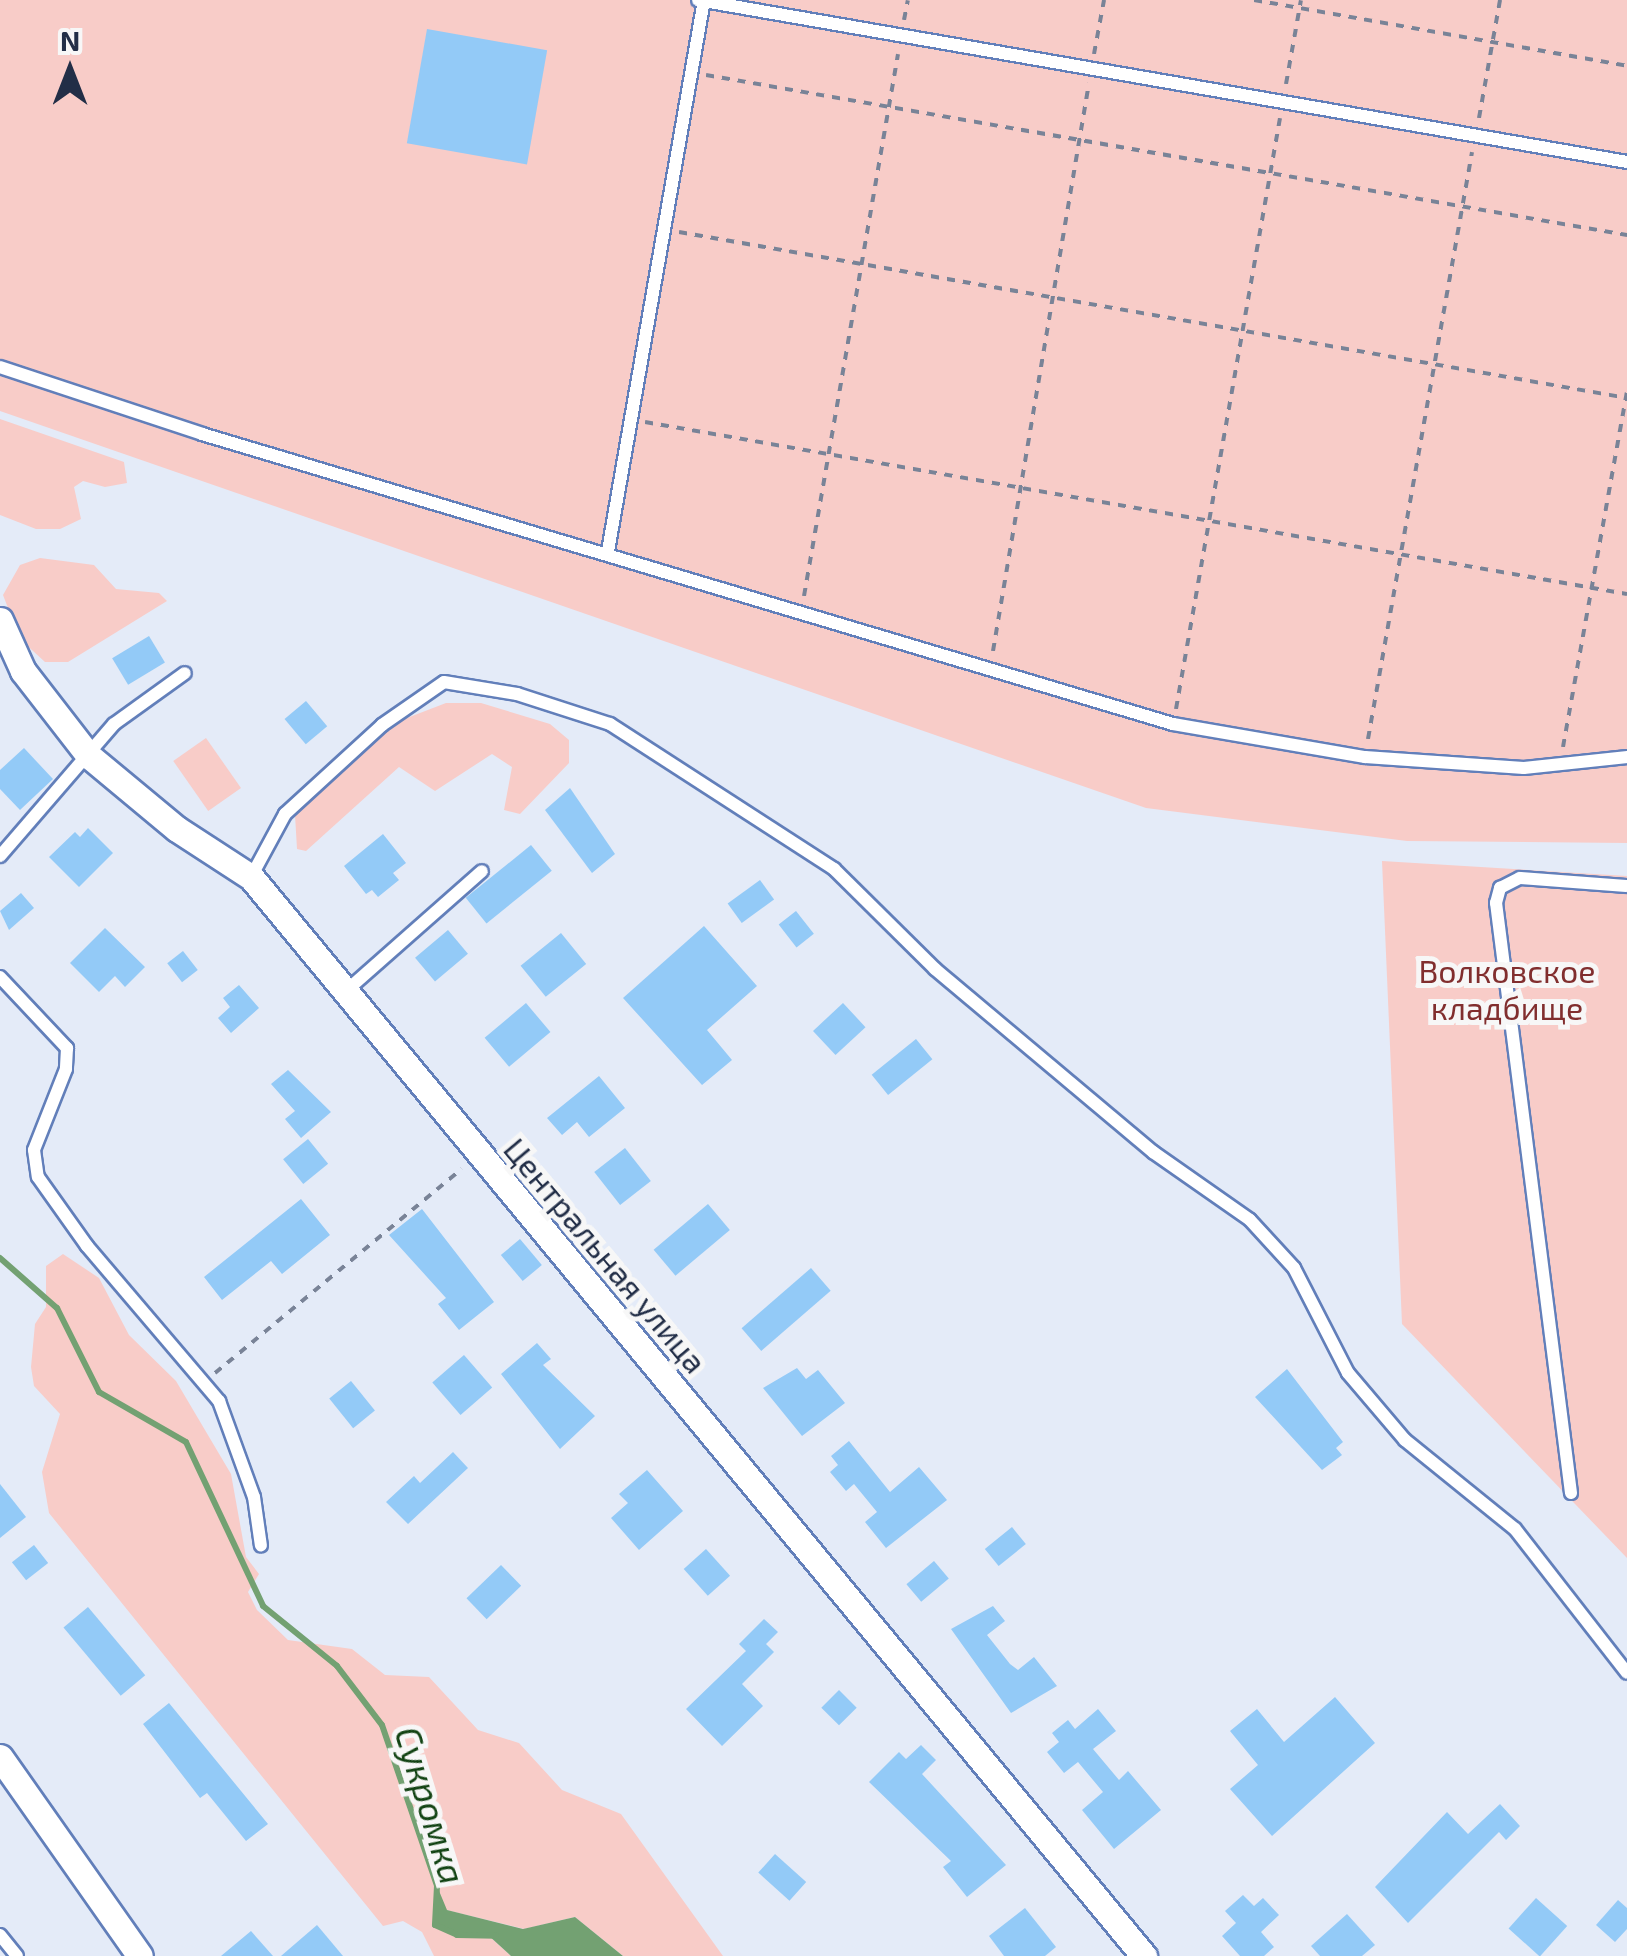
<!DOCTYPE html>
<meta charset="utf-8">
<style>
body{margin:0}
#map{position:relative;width:1627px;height:1956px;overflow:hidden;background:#e4ebf8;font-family:"Exo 2",sans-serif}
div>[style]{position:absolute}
.green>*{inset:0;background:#f8ccc8;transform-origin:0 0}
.water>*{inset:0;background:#73a172}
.stream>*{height:6px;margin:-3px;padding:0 3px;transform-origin:3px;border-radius:3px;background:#73a172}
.building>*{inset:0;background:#93caf7;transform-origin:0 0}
.path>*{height:4px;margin-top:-2px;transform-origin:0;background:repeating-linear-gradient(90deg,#798397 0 8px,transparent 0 16px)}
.roads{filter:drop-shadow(2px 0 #627fba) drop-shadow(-2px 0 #627fba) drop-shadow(0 2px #627fba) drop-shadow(0 -2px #627fba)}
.service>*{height:12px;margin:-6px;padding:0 6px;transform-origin:6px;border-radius:6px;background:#fff}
.minor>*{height:25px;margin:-12.5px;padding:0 12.5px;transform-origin:12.5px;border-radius:12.5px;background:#fff}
span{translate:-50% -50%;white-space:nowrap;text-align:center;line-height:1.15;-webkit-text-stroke:10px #f7f7f7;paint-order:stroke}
.park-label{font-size:32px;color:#812e2e}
.street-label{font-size:32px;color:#222e47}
.water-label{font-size:35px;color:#124313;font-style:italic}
.north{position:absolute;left:20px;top:20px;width:100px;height:100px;-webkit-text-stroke:8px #f7f7f7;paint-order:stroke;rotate:0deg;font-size:28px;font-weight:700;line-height:40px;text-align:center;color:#222e47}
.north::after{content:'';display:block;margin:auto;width:35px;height:45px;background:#222e47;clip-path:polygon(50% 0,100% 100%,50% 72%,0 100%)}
</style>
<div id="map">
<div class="green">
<i style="clip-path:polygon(0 0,1627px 0,1627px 843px,1407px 841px,1146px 808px,0 411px)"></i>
<i style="clip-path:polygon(0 419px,124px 462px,127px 483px,105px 487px,83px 481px,74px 487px,81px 519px,60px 529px,36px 529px,0 515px)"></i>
<i style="clip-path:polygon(40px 558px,94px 565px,116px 589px,159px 593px,167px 601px,68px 662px,45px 662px,20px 639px,3px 595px,20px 565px)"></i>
<i style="clip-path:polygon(446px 703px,481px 703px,550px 724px,569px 740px,569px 763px,520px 814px,504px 810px,512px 767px,492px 754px,435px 791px,399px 767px,306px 851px,297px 849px,295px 815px,394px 723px)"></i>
<i style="left:206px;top:738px;width:61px;height:40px;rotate:55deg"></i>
<i style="clip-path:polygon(1382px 861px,1627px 876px,1627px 1558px,1402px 1324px)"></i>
<i style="clip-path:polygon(63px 1254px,99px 1278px,129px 1335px,176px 1381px,231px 1474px,246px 1557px,259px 1574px,248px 1592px,257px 1610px,288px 1640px,352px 1649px,385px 1675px,429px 1677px,478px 1730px,519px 1743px,562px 1790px,621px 1814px,723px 1956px,623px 1956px,575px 1917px,524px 1929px,446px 1910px,437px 1889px,457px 1935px,488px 1935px,511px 1956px,434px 1956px,422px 1932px,403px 1921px,383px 1926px,49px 1513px,42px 1472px,60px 1414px,34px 1386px,31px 1367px,35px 1324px,46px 1307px,46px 1266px)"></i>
</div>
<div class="water">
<i style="clip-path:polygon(437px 1886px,447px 1910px,523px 1929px,575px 1917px,623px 1956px,511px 1956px,488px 1935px,457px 1935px,435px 1925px)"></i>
</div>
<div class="stream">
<i style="left:0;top:1258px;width:76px;rotate:41.3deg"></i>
<i style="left:57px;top:1308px;width:94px;rotate:63.4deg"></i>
<i style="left:99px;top:1392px;width:100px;rotate:29.9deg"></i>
<i style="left:186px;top:1442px;width:181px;rotate:64.8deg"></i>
<i style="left:263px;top:1606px;width:95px;rotate:39deg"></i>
<i style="left:337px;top:1666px;width:74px;rotate:52.7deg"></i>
<i style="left:382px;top:1725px;width:170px;rotate:71.1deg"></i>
<i style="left:437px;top:1886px;width:39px;rotate:93deg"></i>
<i style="left:435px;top:1925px;width:24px;rotate:24deg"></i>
<i style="left:457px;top:1935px;width:39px;rotate:1deg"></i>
</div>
<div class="building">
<i style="left:427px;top:29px;width:122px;height:116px;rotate:10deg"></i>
<i style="left:149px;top:636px;width:31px;height:43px;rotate:59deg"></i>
<i style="left:306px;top:701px;width:33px;height:28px;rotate:50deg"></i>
<i style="clip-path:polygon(24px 748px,53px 779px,20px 810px,0 789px,0 770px)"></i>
<i style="clip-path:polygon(570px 788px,615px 854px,592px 873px,545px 810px)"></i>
<i style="clip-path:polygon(88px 828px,113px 853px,79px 887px,49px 857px,75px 832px,80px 837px)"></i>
<i style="clip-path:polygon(383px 834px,406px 863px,393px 873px,399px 880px,378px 897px,372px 890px,366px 894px,344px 866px)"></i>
<i style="left:531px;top:845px;width:33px;height:84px;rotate:51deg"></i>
<i style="left:760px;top:880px;width:24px;height:40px;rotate:54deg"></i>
<i style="clip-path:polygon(21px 893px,34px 908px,9px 930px,0 911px)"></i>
<i style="left:796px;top:911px;width:29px;height:22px;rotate:52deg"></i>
<i style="clip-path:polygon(704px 926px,757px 986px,707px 1030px,732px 1060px,702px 1085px,623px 998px)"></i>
<i style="clip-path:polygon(105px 928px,145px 967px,125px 987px,115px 976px,99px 992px,70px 963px)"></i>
<i style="left:448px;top:930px;width:31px;height:43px;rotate:50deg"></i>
<i style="left:561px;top:933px;width:40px;height:52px;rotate:51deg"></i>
<i style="left:183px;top:951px;width:24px;height:20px;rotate:52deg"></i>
<i style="clip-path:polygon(239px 985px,259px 1008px,231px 1033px,218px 1018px,230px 1007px,223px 998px)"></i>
<i style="left:526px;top:1003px;width:38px;height:54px;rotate:50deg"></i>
<i style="left:843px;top:1003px;width:33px;height:41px;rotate:47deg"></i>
<i style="left:916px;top:1039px;width:26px;height:57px;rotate:51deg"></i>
<i style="clip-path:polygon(288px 1070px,331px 1112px,301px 1138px,285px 1119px,295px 1111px,271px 1084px)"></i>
<i style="clip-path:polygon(599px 1076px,625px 1108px,589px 1137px,577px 1122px,562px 1135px,547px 1118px)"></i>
<i style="left:308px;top:1139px;width:32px;height:32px;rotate:51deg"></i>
<i style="left:625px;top:1148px;width:42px;height:39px;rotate:52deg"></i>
<i style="clip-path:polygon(301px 1199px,330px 1235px,282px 1274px,271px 1261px,222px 1300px,204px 1277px)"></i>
<i style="left:708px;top:1204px;width:34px;height:71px;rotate:50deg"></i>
<i style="clip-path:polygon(422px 1209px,494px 1302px,459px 1330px,438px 1304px,446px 1298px,389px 1235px)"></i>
<i style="left:520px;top:1239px;width:34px;height:25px;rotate:50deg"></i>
<i style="left:811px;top:1268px;width:30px;height:92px;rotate:49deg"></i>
<i style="clip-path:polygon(537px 1343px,551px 1359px,543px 1365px,595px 1416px,560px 1449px,501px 1374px)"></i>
<i style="left:464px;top:1355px;width:43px;height:42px;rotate:49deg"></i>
<i style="clip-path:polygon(797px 1368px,806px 1379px,818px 1370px,845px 1403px,802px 1436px,763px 1388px)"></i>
<i style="clip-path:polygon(1287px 1369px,1343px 1442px,1336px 1448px,1342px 1455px,1322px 1470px,1255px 1397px)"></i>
<i style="left:351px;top:1381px;width:38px;height:28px;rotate:51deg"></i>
<i style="clip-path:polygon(849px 1441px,890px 1492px,919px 1467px,947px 1500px,886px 1548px,865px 1522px,877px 1512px,854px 1484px,846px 1491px,830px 1472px,838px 1465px,831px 1456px)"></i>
<i style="clip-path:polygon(453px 1452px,468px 1468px,408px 1524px,386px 1502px,414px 1476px,420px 1483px)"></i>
<i style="clip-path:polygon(647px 1470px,683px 1511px,639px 1550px,611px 1518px,628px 1503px,619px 1494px)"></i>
<i style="clip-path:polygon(0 1484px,26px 1517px,0 1538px)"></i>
<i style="left:1012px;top:1527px;width:22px;height:35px;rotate:51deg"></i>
<i style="left:34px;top:1545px;width:23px;height:28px;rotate:52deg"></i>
<i style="left:706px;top:1549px;width:36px;height:30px;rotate:48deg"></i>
<i style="left:934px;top:1561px;width:23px;height:36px;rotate:50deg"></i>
<i style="left:501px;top:1565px;width:29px;height:48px;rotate:46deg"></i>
<i style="clip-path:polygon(993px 1606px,1005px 1621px,987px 1635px,1010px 1664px,1018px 1670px,1034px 1657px,1057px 1686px,1011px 1713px,951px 1629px)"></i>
<i style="left:88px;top:1607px;width:89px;height:32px;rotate:50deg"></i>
<i style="clip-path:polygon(764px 1619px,778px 1632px,766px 1644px,774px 1652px,742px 1684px,763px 1706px,722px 1746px,686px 1709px,746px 1651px,739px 1644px)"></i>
<i style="left:839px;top:1690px;width:25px;height:25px;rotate:45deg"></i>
<i style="clip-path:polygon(1335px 1697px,1375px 1743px,1272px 1836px,1230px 1789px,1258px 1765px,1230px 1731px,1257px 1709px,1284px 1742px)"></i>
<i style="clip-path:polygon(169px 1703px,268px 1824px,246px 1841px,207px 1793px,200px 1798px,143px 1724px)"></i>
<i style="clip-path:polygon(1098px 1709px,1116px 1731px,1093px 1749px,1119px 1780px,1128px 1771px,1161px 1810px,1114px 1849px,1082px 1810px,1103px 1792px,1078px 1762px,1064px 1773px,1047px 1752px,1059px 1742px,1052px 1733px,1068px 1720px,1075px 1729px)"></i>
<i style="clip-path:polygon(921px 1745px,936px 1760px,922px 1774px,1006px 1865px,967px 1897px,943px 1867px,951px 1861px,869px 1782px,899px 1752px,906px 1759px)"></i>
<i style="clip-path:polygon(1500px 1804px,1520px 1826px,1506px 1840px,1499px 1832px,1408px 1923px,1375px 1887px,1447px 1812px,1468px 1834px)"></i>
<i style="left:775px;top:1854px;width:42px;height:25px;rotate:42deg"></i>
<i style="clip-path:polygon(1243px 1895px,1254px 1906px,1263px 1898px,1279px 1915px,1261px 1932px,1274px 1947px,1264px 1956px,1240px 1956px,1222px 1936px,1236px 1923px,1225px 1911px)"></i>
<i style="left:1536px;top:1898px;width:42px;height:41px;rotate:42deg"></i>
<i style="clip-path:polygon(1618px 1900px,1627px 1908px,1627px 1929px,1615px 1942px,1596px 1925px)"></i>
<i style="clip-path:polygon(1025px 1908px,1056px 1947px,1045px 1956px,1004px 1956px,989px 1936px)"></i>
<i style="clip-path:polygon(1347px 1914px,1375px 1945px,1362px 1956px,1320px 1956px,1311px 1946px)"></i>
<i style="clip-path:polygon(317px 1925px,343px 1956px,281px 1956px)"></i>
<i style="clip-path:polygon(251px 1931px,273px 1956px,221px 1956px)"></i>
</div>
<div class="path">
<i style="left:1254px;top:0;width:379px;rotate:10deg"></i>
<i style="left:904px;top:20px;width:20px;rotate:-79deg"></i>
<i style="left:1094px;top:54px;width:55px;rotate:-79.5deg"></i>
<i style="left:706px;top:75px;width:935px;rotate:9.86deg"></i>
<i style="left:1286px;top:84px;width:85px;rotate:-79.9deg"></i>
<i style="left:1479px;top:118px;width:120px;rotate:-79.9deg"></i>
<i style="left:679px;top:232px;width:962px;rotate:9.93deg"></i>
<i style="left:645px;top:422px;width:997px;rotate:9.93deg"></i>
<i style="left:804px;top:596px;width:550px;rotate:-80.16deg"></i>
<i style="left:993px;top:651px;width:576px;rotate:-80.41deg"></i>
<i style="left:1176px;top:709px;width:600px;rotate:-80.02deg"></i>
<i style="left:1368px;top:739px;width:596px;rotate:-79.95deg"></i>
<i style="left:1563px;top:747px;width:360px;rotate:-79.8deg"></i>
<i style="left:215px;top:1373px;width:320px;rotate:-39.6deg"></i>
</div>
<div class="roads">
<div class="service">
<i style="left:698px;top:0;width:943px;rotate:9.89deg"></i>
<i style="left:0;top:367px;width:213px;rotate:18.3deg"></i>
<i style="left:202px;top:434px;width:1013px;rotate:16.63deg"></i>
<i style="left:1173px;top:724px;width:195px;rotate:9.8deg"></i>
<i style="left:1365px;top:757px;width:159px;rotate:4deg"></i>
<i style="left:1524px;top:768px;width:104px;rotate:-6.1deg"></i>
<i style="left:608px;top:551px;width:559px;rotate:-80.12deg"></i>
<i style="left:0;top:856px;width:174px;rotate:-49.2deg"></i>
<i style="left:114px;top:724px;width:87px;rotate:-35.7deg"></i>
<i style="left:251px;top:877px;width:72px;rotate:-61.6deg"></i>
<i style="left:285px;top:814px;width:132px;rotate:-42.5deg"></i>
<i style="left:382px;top:725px;width:75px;rotate:-34.7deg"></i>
<i style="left:444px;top:682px;width:74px;rotate:9.3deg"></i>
<i style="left:517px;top:694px;width:98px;rotate:17.9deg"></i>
<i style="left:610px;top:724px;width:267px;rotate:32.9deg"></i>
<i style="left:834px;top:869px;width:142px;rotate:44.7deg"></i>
<i style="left:935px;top:969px;width:285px;rotate:40deg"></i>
<i style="left:1153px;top:1152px;width:118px;rotate:35deg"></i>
<i style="left:1250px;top:1220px;width:65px;rotate:47.5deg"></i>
<i style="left:1294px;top:1268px;width:118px;rotate:62.8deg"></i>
<i style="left:1348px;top:1373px;width:88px;rotate:49.6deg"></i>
<i style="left:1405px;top:1440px;width:141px;rotate:39deg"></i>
<i style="left:1515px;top:1529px;width:182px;rotate:52.1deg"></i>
<i style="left:0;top:977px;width:98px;rotate:46.7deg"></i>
<i style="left:67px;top:1048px;width:21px;rotate:93deg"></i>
<i style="left:66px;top:1069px;width:87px;rotate:111.6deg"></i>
<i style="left:34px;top:1150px;width:27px;rotate:82deg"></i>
<i style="left:38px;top:1177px;width:85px;rotate:54.6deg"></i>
<i style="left:87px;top:1246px;width:204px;rotate:49.6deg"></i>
<i style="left:219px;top:1401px;width:102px;rotate:70deg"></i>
<i style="left:254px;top:1497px;width:49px;rotate:81.9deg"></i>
<i style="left:346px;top:991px;width:181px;rotate:-41.4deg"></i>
<i style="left:1571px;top:1493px;width:595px;rotate:-97.24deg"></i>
<i style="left:1496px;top:903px;width:16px;rotate:-75deg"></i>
<i style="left:1500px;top:888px;width:22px;rotate:-27deg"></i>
<i style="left:1520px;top:878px;width:107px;rotate:4.3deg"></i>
<i style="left:0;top:1935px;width:27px;rotate:51deg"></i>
</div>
<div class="minor">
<i style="left:0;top:620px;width:56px;rotate:65.7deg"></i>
<i style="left:23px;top:671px;width:108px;rotate:52.2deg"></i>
<i style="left:89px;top:756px;width:114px;rotate:39.7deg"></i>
<i style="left:177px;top:829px;width:88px;rotate:33deg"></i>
<i style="left:251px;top:877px;width:1401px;rotate:50.39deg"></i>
<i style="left:0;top:1757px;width:243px;rotate:54.9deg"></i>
</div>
</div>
<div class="park-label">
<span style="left:1507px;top:989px">Волковское<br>кладбище</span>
</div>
<div class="street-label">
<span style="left:606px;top:1255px;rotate:50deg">Центральная улица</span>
</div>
<div class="water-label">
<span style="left:431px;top:1805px;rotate:73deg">Сукромка</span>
</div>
<div class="north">N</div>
</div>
